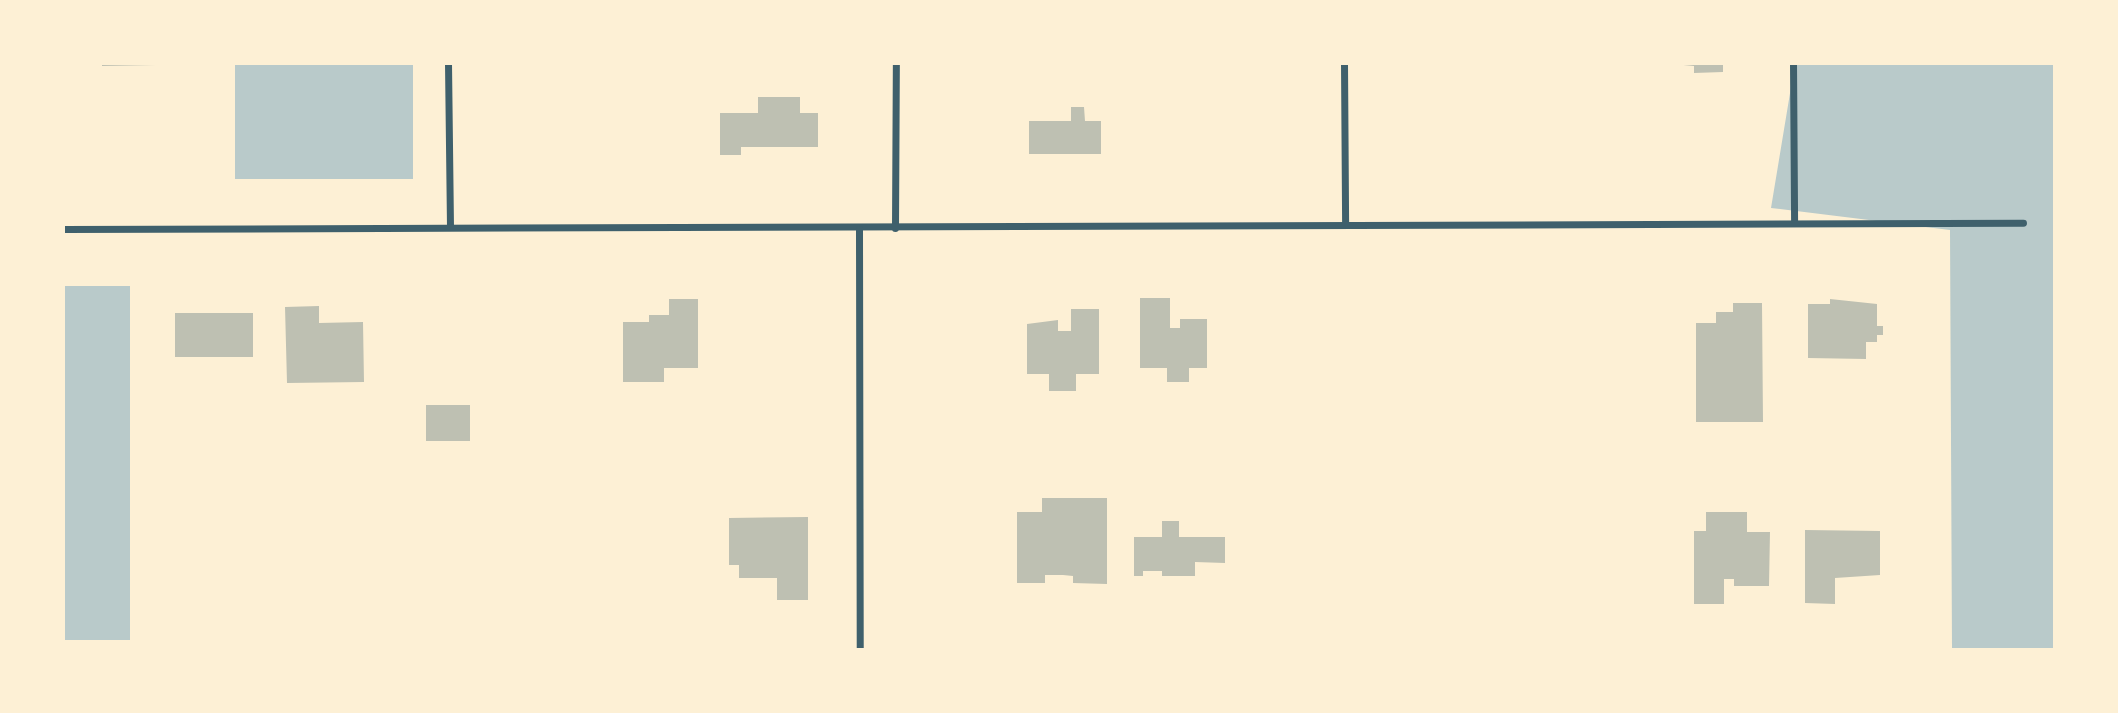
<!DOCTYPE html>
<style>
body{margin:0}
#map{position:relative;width:2118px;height:713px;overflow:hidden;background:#fdf0d5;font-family:"Work Sans",sans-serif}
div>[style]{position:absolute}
.green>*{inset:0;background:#b9caca;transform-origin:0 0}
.building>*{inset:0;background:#bec0b2;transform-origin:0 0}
.minor>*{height:7px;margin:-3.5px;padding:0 3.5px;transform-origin:3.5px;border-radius:3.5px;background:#3f606c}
span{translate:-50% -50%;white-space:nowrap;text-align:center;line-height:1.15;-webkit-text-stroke:7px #fdf0d5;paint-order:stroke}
.frame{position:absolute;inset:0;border:65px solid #fdf0d5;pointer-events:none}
</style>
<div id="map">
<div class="green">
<i style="left:235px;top:63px;width:178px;height:116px"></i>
<i style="clip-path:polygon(1795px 63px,2055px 63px,2055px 650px,1952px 650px,1950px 230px,1771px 208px)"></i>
<i style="left:63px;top:286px;width:67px;height:354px"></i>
</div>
<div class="building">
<i style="clip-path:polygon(102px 63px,156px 63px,156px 65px,102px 66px)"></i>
<i style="clip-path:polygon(1662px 63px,1723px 63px,1723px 72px,1694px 73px,1694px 66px)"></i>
<i style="clip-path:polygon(758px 97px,800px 97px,800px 113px,818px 113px,818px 147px,741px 147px,741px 155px,720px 155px,720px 113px,758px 113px)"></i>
<i style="clip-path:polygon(1071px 107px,1084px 107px,1085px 121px,1101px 121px,1101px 154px,1029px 154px,1029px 121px,1071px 121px)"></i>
<i style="clip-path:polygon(1140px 298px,1170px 298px,1170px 328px,1180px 328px,1180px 319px,1207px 319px,1207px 368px,1189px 368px,1189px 382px,1167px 382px,1167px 368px,1140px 368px)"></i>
<i style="clip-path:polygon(669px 299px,698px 299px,698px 368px,664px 368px,664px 382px,623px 382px,623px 322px,649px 322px,649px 315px,669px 315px)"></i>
<i style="clip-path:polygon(1830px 299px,1877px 304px,1877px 326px,1883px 326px,1883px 335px,1877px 335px,1877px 342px,1866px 342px,1866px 359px,1808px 358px,1808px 304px,1830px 304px)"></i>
<i style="clip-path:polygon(1733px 303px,1762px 303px,1763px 422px,1696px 422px,1696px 323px,1716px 323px,1716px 312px,1733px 312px)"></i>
<i style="clip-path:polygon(319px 306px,319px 323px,363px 322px,364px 382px,287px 383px,285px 307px)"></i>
<i style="clip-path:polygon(1071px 309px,1099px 309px,1099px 374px,1076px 374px,1076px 391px,1049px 391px,1049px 374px,1027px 374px,1027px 324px,1058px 320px,1058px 331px,1071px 331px)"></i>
<i style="left:175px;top:313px;width:78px;height:44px"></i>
<i style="left:426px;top:405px;width:44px;height:36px"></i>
<i style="clip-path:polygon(1042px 498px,1107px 498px,1107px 584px,1073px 583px,1073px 576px,1063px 575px,1045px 575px,1045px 583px,1017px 583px,1017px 512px,1042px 512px)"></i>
<i style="clip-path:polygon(1706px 512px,1747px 512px,1747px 532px,1770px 532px,1769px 586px,1734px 586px,1734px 579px,1724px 579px,1724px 604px,1694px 604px,1694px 531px,1706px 531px)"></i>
<i style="clip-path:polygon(808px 517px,808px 600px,777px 600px,777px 578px,739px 578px,739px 565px,729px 565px,729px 518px)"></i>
<i style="clip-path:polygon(1162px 521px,1179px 521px,1179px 537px,1225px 537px,1225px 563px,1195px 562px,1195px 576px,1162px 576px,1162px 571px,1143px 571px,1143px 576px,1134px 576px,1134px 537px,1162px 537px)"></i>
<i style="clip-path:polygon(1805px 530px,1880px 531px,1880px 575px,1835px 578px,1835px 604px,1805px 603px)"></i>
</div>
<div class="minor">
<i style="left:448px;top:63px;width:164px;rotate:89.3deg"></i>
<i style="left:1344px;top:63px;width:162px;rotate:89.6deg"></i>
<i style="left:1793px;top:63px;width:160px;rotate:89.6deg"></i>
<i style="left:895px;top:228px;width:165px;rotate:-89.7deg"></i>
<i style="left:63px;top:229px;width:1960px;rotate:-0.18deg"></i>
<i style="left:859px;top:229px;width:421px;rotate:89.9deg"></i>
</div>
<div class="frame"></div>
</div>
